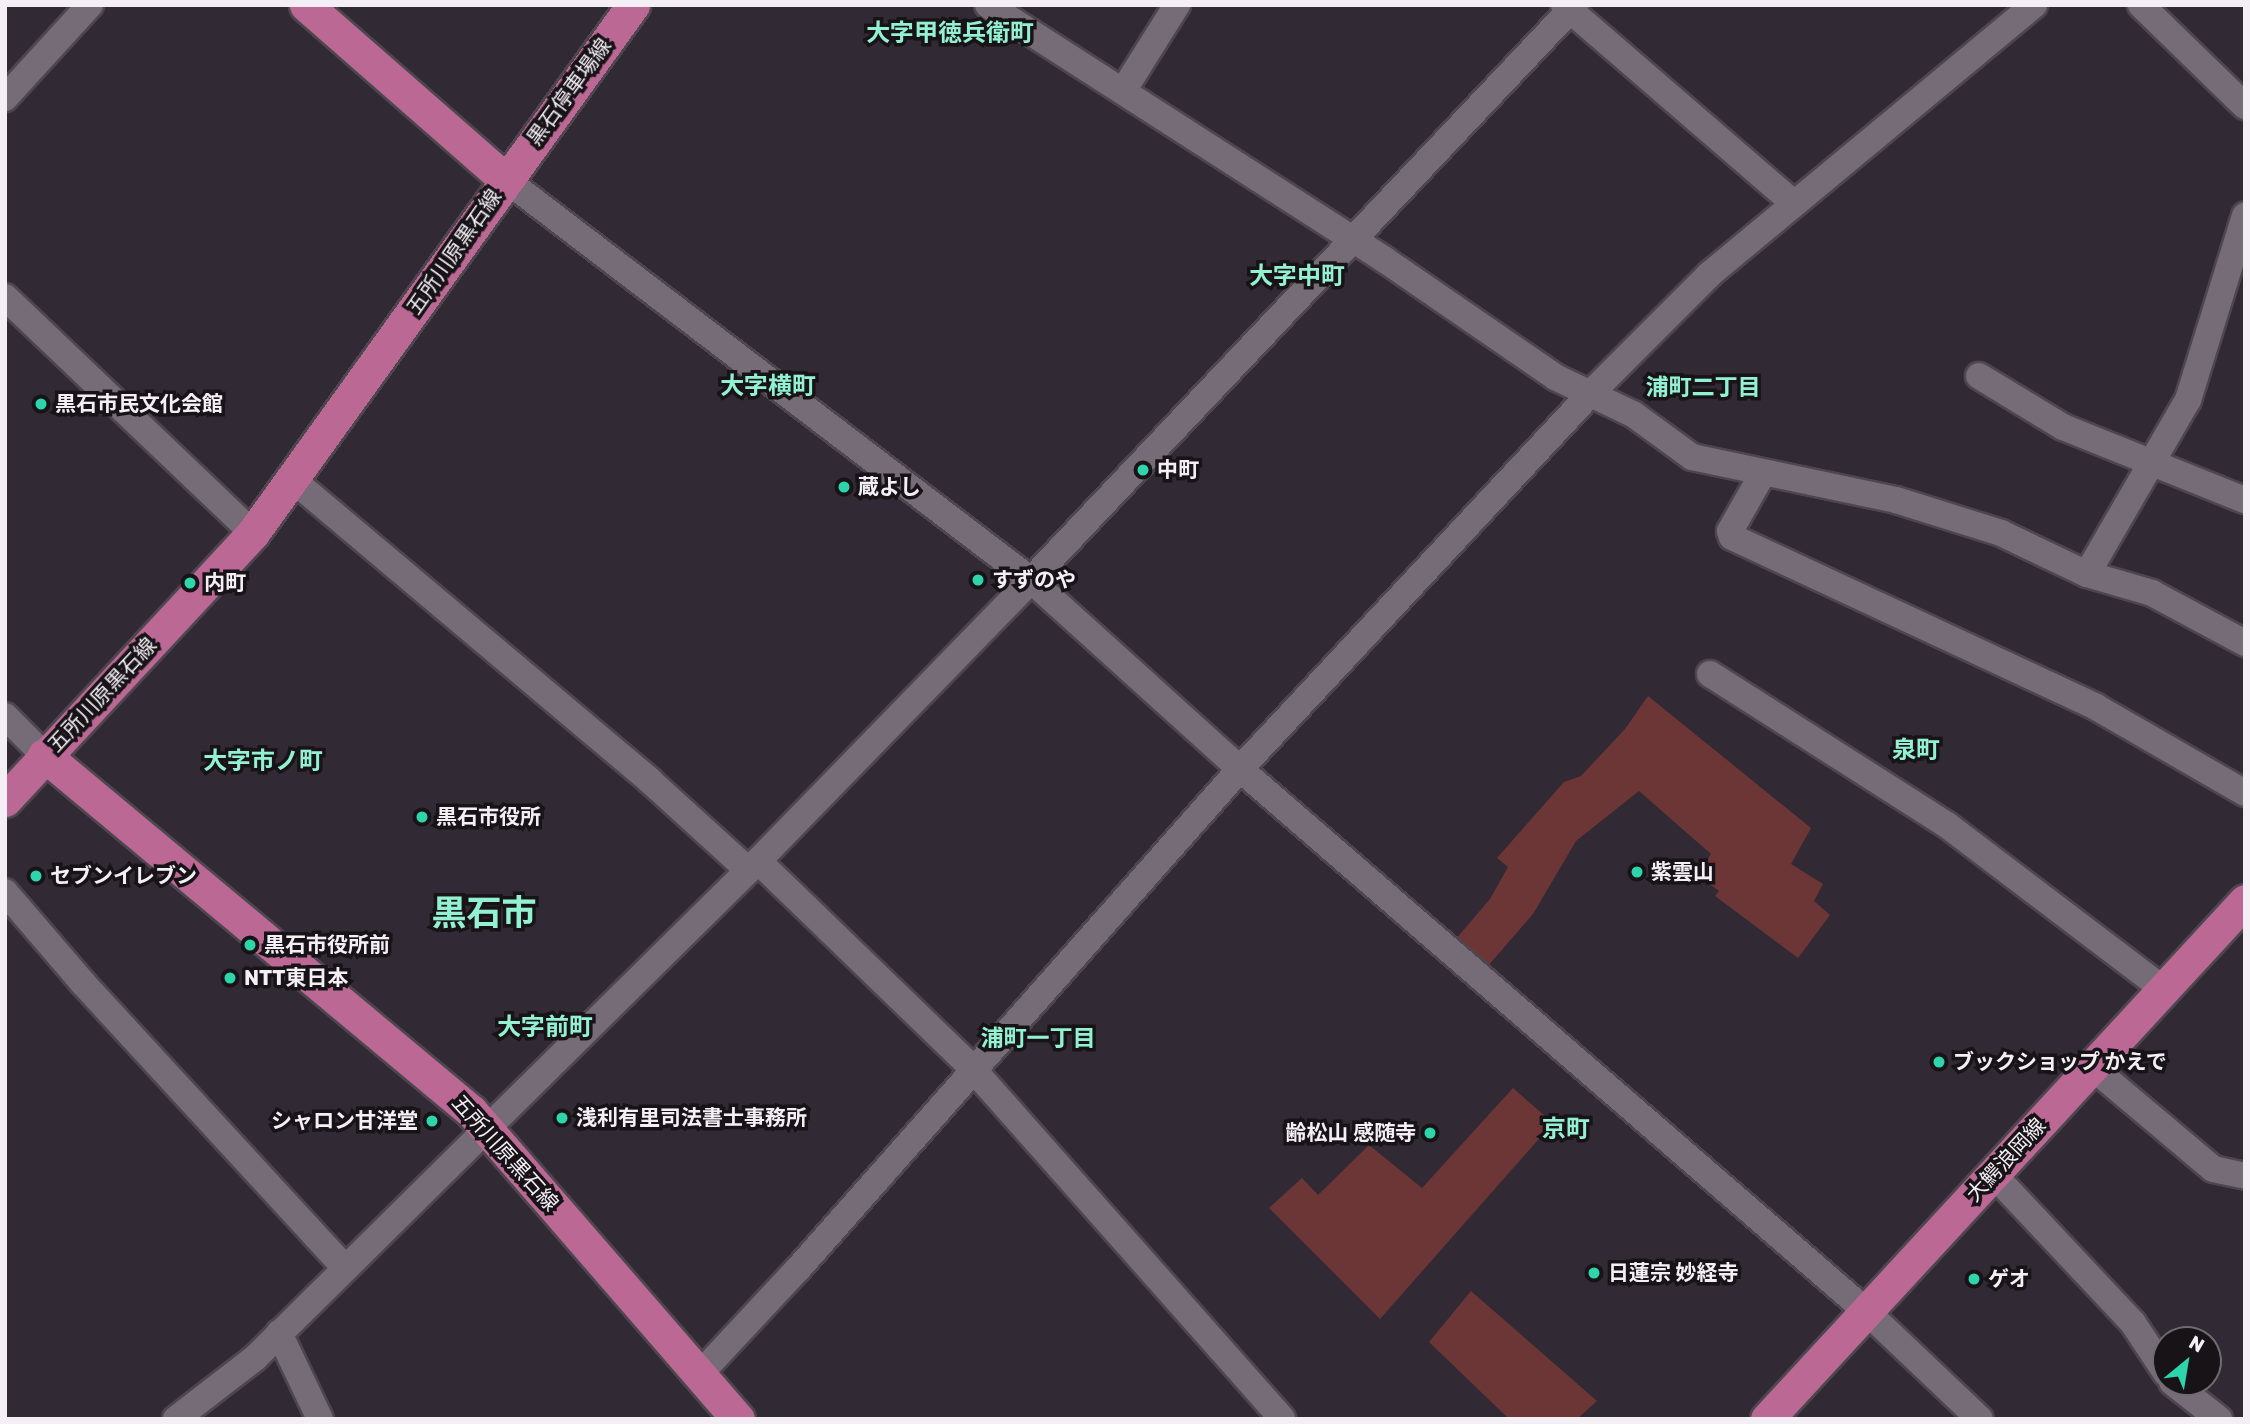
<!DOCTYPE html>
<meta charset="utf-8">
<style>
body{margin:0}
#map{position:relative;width:2250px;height:1424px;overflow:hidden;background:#312933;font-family:Rubik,"Noto Sans JP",sans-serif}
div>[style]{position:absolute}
.green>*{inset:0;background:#6d3636}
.roads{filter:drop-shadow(2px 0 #4e464f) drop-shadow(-2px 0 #4e464f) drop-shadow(0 2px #4e464f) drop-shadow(0 -2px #4e464f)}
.minor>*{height:26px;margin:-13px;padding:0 13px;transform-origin:13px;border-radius:13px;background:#766c77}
.major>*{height:33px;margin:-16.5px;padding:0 16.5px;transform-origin:16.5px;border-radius:16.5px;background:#bb6895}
.dots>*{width:19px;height:19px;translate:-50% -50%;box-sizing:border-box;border:4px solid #171317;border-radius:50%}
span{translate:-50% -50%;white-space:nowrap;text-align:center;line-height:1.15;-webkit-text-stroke:7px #171317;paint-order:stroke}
.street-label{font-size:21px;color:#f4eff5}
.poi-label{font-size:21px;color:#f4eff5;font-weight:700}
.left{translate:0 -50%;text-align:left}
.right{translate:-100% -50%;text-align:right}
.neighbourhood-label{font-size:23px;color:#93f1d2;font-weight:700}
.quarter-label{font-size:24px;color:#93f1d2;font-weight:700}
.town-label{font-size:35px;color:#93f1d2;font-weight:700}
.frame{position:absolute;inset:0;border:7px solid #f4eff5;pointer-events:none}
.north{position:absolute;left:2152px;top:1326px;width:70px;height:70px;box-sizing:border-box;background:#171317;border:2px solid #6f6b70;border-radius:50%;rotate:30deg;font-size:19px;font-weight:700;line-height:28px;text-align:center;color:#f4eff5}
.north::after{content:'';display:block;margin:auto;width:24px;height:32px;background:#2ed4aa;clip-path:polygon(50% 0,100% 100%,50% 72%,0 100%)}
</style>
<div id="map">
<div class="green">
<i style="clip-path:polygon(1648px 696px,1811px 828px,1791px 864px,1823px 884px,1814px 901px,1830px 915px,1798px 958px,1715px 896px,1719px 891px,1697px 875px,1711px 854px,1639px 791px,1576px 841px,1533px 914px,1488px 966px,1455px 940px,1490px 899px,1508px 867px,1497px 858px,1564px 782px,1581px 776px,1625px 729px)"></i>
<i style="clip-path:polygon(1513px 1088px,1553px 1123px,1380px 1319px,1269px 1208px,1302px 1178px,1318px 1195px,1369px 1145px,1422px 1188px)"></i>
<i style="clip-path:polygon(1471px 1291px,1597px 1401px,1577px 1419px,1509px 1419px,1429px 1342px)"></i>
</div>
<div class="roads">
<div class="minor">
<i style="left:988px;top:5px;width:472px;rotate:32.7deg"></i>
<i style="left:1385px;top:260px;width:206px;rotate:34.5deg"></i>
<i style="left:1555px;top:377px;width:86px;rotate:25.4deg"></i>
<i style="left:1633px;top:414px;width:73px;rotate:36.1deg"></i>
<i style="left:1692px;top:457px;width:208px;rotate:11.9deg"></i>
<i style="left:1896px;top:500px;width:110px;rotate:17.4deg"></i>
<i style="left:2001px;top:533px;width:95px;rotate:25.5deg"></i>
<i style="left:2087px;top:574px;width:68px;rotate:16.3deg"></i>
<i style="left:2152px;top:593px;width:106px;rotate:28.3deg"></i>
<i style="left:1564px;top:5px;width:303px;rotate:40.8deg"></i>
<i style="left:2141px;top:5px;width:145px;rotate:44.2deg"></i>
<i style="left:1123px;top:91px;width:102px;rotate:-57.9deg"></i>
<i style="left:5px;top:98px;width:126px;rotate:-47.6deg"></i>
<i style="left:505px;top:179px;width:661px;rotate:37.32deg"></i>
<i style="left:1031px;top:580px;width:282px;rotate:42.1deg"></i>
<i style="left:1240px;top:769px;width:828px;rotate:40.89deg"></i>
<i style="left:1866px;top:1311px;width:157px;rotate:43.5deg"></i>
<i style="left:5px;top:297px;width:342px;rotate:43.6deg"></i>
<i style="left:1979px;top:376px;width:98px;rotate:31.3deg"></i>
<i style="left:2063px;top:427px;width:196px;rotate:21.9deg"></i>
<i style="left:1763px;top:473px;width:67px;rotate:119.6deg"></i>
<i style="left:1730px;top:531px;width:6px;rotate:72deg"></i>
<i style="left:1732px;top:537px;width:402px;rotate:25deg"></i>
<i style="left:2096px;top:707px;width:172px;rotate:30deg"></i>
<i style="left:293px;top:480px;width:466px;rotate:40.1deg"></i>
<i style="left:649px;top:780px;width:134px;rotate:42.3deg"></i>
<i style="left:2087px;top:574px;width:201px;rotate:-59.9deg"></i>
<i style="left:2188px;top:400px;width:193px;rotate:-72.8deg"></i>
<i style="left:1710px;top:674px;width:281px;rotate:32.5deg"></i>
<i style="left:1947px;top:825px;width:271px;rotate:37.2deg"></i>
<i style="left:5px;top:716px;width:55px;rotate:45deg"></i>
<i style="left:758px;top:861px;width:298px;rotate:44deg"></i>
<i style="left:972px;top:1068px;width:468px;rotate:48.5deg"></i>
<i style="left:5px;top:892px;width:120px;rotate:49.4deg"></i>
<i style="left:83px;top:983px;width:384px;rotate:47.4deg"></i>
<i style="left:2092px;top:1067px;width:158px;rotate:40.1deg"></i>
<i style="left:2213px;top:1169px;width:33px;rotate:12deg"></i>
<i style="left:1993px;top:1174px;width:204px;rotate:46.8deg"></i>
<i style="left:2133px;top:1323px;width:60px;rotate:56.6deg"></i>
<i style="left:279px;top:1333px;width:95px;rotate:64.5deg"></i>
<i style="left:699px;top:1375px;width:145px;rotate:-47deg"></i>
<i style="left:798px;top:1269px;width:667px;rotate:-48.52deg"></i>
<i style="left:1240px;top:769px;width:514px;rotate:-46.97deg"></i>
<i style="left:1591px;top:393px;width:168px;rotate:-45deg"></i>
<i style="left:1710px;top:274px;width:421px;rotate:-39.7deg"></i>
<i style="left:2172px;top:1382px;width:60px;rotate:38.2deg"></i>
<i style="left:176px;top:1419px;width:100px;rotate:-37.7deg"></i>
<i style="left:255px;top:1358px;width:707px;rotate:-44.66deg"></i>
<i style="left:758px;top:861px;width:392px;rotate:-45.8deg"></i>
<i style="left:1031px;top:580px;width:792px;rotate:-46.59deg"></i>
</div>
<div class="major">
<i style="left:306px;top:5px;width:264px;rotate:41.2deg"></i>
<i style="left:44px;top:755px;width:556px;rotate:39.82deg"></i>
<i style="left:471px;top:1111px;width:408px;rotate:49.1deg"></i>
<i style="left:5px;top:800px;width:364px;rotate:-47.1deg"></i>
<i style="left:253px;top:533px;width:651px;rotate:-54.26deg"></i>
<i style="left:1767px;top:1419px;width:705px;rotate:-47.3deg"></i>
</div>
</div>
<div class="dots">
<i style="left:41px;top:404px;background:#2ed4aa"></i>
<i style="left:1143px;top:470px;background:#2ed4aa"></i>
<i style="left:844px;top:487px;background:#2ed4aa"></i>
<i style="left:978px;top:580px;background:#2ed4aa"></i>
<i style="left:190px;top:583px;background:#2ed4aa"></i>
<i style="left:422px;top:817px;background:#2ed4aa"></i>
<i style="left:1637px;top:872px;background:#2ed4aa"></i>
<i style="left:36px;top:876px;background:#2ed4aa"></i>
<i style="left:250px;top:945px;background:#2ed4aa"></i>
<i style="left:230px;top:978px;background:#2ed4aa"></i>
<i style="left:1939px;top:1062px;background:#2ed4aa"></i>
<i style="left:562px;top:1118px;background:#2ed4aa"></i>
<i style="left:432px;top:1121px;background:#2ed4aa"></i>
<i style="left:1430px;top:1133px;background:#2ed4aa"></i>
<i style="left:1594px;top:1273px;background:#2ed4aa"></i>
<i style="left:1974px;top:1279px;background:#2ed4aa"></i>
</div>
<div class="street-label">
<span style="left:569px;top:92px;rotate:-54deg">黒石停車場線</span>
<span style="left:454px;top:252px;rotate:-55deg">五所川原黒石線</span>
<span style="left:102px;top:695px;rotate:-47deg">五所川原黒石線</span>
<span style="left:505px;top:1153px;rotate:48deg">五所川原黒石線</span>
<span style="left:2006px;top:1160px;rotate:-47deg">大鰐浪岡線</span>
</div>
<div class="poi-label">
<span class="left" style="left:55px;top:404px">黒石市民文化会館</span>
<span class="left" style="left:1157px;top:470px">中町</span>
<span class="left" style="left:858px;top:487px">蔵よし</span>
<span class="left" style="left:992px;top:580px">すずのや</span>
<span class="left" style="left:204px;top:583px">内町</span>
<span class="left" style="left:436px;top:817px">黒石市役所</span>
<span class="left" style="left:1651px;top:872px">紫雲山</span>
<span class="left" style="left:50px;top:876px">セブンイレブン</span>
<span class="left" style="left:264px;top:945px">黒石市役所前</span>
<span class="left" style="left:244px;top:978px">NTT東日本</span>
<span class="left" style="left:1953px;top:1062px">ブックショップ かえで</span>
<span class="left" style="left:576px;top:1118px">浅利有里司法書士事務所</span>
<span class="right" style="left:418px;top:1121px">シャロン甘洋堂</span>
<span class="right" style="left:1416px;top:1133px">齢松山 感随寺</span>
<span class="left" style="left:1608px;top:1273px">日蓮宗 妙経寺</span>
<span class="left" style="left:1988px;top:1279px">ゲオ</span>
</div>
<div class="neighbourhood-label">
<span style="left:1703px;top:387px">浦町二丁目</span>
<span style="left:1038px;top:1038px">浦町一丁目</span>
</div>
<div class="quarter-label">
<span style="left:950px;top:34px">大字甲徳兵衛町</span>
<span style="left:1297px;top:277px">大字中町</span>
<span style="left:768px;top:387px">大字横町</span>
<span style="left:1916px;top:751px">泉町</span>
<span style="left:263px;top:762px">大字市ノ町</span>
<span style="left:545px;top:1028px">大字前町</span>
<span style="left:1566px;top:1130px">京町</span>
</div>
<div class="town-label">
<span style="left:484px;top:913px">黒石市</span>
</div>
<div class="frame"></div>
<div class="north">N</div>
</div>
